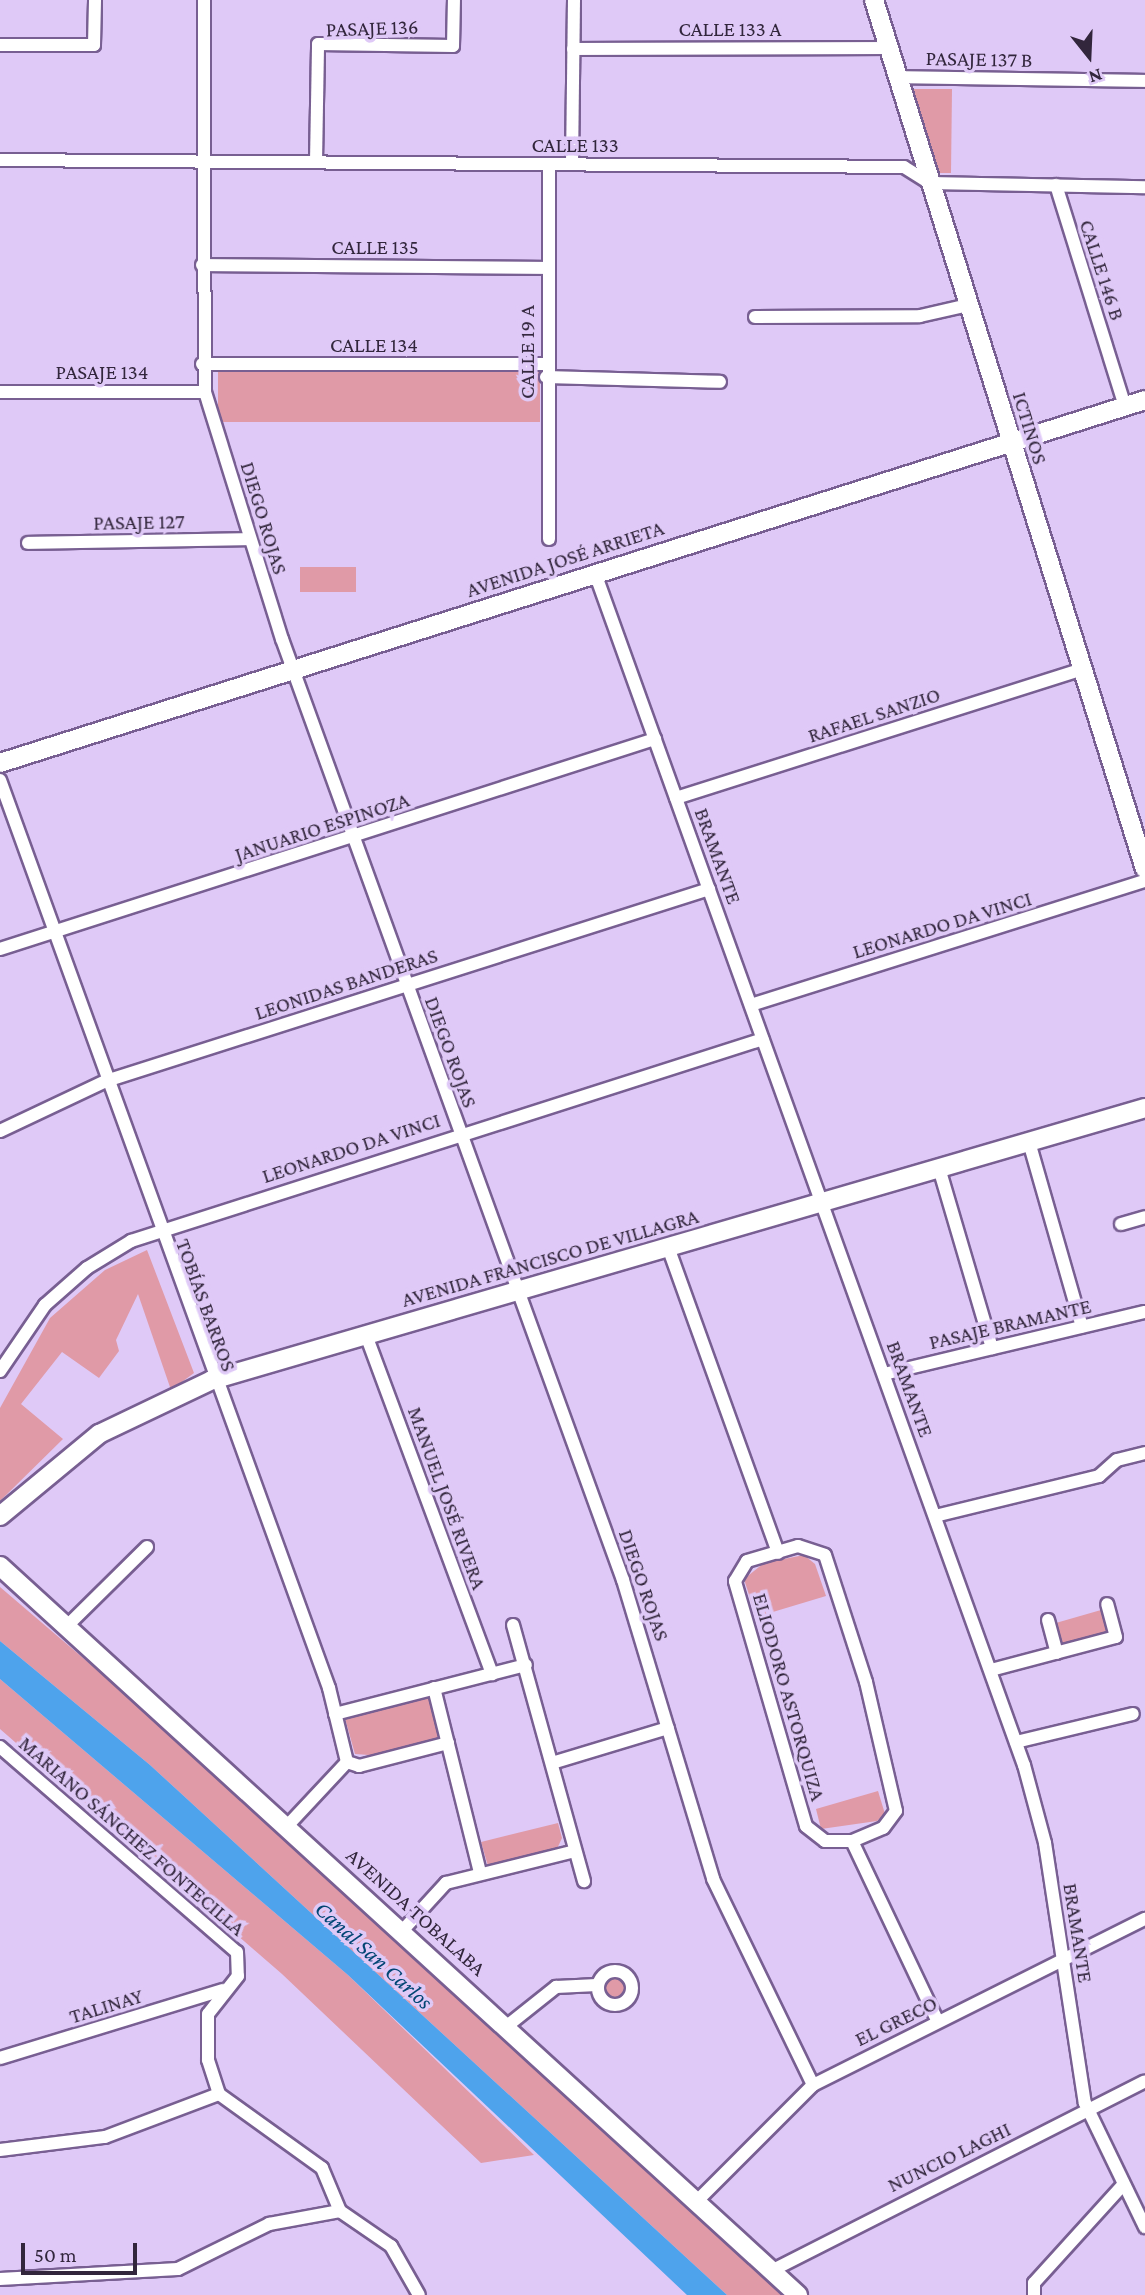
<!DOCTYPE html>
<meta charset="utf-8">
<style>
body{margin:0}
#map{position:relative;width:1145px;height:2295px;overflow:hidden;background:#dfc9f7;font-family:"Crimson Pro",serif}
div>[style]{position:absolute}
.green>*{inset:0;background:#e09aa7;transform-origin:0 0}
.round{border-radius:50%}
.water>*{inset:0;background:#4ea3ec}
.roads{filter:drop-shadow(2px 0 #785f92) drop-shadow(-2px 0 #785f92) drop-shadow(0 2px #785f92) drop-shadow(0 -2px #785f92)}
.street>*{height:12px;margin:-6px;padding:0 6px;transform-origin:6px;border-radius:6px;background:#fff}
.street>.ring{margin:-6px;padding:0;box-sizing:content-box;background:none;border:12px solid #fff;border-radius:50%}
.secondary>*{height:18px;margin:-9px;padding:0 9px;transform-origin:9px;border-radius:9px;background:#fff}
span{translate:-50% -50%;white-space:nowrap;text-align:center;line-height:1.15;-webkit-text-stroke:7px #dfc9f7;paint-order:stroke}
.street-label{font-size:21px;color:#32263c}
.water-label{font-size:23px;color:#014573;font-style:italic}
.north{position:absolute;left:1054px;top:21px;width:70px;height:70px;-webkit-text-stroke:5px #dfc9f7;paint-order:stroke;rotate:162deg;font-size:19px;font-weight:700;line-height:28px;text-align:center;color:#32263c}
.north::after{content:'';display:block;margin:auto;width:24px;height:32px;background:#32263c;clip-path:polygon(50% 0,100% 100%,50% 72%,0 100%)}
.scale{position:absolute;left:21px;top:2243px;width:116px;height:32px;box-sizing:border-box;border:4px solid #32263c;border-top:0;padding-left:9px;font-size:21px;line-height:24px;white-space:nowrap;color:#32263c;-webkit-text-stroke:5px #dfc9f7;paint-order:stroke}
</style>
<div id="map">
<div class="green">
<i style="clip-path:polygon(905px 89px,952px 89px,951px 173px,935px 173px)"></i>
<i style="left:218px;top:367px;width:322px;height:55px"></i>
<i style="left:300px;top:567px;width:56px;height:25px"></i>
<i style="clip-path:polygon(147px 1250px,194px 1373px,171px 1390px,138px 1294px,116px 1340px,119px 1351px,99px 1378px,62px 1352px,21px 1404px,63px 1439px,0 1501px,0 1408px,50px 1318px,105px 1270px)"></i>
<i style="clip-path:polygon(804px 1555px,815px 1564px,826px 1596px,756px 1617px,744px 1579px,764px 1563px)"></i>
<i style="clip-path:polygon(0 1587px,281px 1827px,674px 2196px,789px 2295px,727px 2295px,150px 1765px,0 1641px)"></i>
<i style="left:1101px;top:1610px;width:26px;height:47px;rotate:74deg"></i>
<i style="clip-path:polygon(0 1679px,348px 1975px,534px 2155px,481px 2163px,282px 1974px,0 1729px)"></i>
<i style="clip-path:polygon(431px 1696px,442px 1737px,383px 1756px,355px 1754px,344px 1715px)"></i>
<i style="clip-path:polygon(878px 1791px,885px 1814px,877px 1821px,821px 1829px,816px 1809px)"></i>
<i style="clip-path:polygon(558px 1823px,562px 1838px,556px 1851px,488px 1866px,481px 1842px)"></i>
<i class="round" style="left:600px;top:1976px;width:26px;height:26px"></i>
</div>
<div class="water">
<i style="clip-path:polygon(0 1641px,150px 1765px,727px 2295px,687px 2295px,348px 1975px,0 1679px)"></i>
</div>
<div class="roads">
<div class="street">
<i style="left:204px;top:0;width:392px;rotate:89.9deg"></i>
<i style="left:205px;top:392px;width:259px;rotate:72.7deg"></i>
<i style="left:282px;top:639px;width:1001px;rotate:70.08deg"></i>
<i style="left:623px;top:1580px;width:312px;rotate:73.2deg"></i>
<i style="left:713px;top:1879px;width:229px;rotate:64.1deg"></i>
<i style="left:0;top:45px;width:94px"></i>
<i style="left:94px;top:45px;width:45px;rotate:-88.7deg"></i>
<i style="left:573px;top:49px;width:314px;rotate:-0.2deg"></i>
<i style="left:896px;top:77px;width:249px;rotate:0.9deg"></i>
<i style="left:0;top:160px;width:904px;rotate:0.44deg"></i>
<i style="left:904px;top:167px;width:31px;rotate:32deg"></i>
<i style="left:930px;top:183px;width:215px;rotate:1.1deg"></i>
<i style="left:316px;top:162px;width:118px;rotate:-89deg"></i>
<i style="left:318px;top:44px;width:135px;rotate:0.8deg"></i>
<i style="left:453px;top:46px;width:46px;rotate:-88.8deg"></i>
<i style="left:572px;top:164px;width:164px;rotate:-89.3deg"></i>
<i style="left:1056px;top:185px;width:232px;rotate:72.7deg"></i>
<i style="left:202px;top:265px;width:346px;rotate:0.5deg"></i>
<i style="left:755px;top:317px;width:165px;rotate:-0.3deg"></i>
<i style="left:920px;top:316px;width:49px;rotate:-12.9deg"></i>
<i style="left:202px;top:364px;width:344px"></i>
<i style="left:546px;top:377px;width:174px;rotate:1.6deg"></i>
<i style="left:0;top:392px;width:205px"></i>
<i style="left:549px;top:539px;width:375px;rotate:-90deg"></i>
<i style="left:28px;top:543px;width:222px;rotate:-1deg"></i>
<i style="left:595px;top:573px;width:1267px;rotate:70.21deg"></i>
<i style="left:1024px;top:1765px;width:81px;rotate:74.9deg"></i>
<i style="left:1045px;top:1843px;width:263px;rotate:81.3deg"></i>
<i style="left:1085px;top:2103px;width:138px;rotate:64.2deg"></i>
<i style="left:0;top:780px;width:966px;rotate:70.08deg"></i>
<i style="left:329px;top:1688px;width:76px;rotate:76.3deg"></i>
<i style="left:347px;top:1762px;width:86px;rotate:133.1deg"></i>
<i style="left:676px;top:798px;width:426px;rotate:-17.6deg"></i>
<i style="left:0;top:949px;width:688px;rotate:-17.78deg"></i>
<i style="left:751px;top:1005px;width:413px;rotate:-17.5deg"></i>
<i style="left:0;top:1131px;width:117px;rotate:-25.3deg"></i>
<i style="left:106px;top:1081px;width:633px;rotate:-17.66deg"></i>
<i style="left:1029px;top:1142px;width:192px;rotate:74deg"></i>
<i style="left:939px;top:1168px;width:188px;rotate:73.6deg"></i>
<i style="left:1121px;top:1224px;width:25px;rotate:-16deg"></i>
<i style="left:668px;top:1247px;width:325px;rotate:70.2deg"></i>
<i style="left:366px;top:1335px;width:362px;rotate:69.6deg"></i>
<i style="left:0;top:1371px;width:80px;rotate:-55.7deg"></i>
<i style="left:45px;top:1305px;width:56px;rotate:-41.4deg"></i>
<i style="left:87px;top:1268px;width:52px;rotate:-31.5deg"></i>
<i style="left:131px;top:1241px;width:663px;rotate:-17.72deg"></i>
<i style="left:884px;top:1374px;width:268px;rotate:-13.4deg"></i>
<i style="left:935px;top:1516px;width:169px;rotate:-13.7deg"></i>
<i style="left:1099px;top:1476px;width:24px;rotate:-42deg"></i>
<i style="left:1117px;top:1460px;width:29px;rotate:-14deg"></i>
<i style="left:798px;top:1546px;width:28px;rotate:18deg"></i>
<i style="left:825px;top:1555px;width:133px;rotate:72.1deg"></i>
<i style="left:866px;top:1682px;width:132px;rotate:76.9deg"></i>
<i style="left:896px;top:1811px;width:21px;rotate:127deg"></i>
<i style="left:883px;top:1828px;width:34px;rotate:157deg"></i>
<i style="left:852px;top:1841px;width:27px;rotate:180deg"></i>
<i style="left:825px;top:1841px;width:24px;rotate:-142deg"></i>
<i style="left:806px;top:1826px;width:255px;rotate:-106.2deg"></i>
<i style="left:735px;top:1581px;width:23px;rotate:-59deg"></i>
<i style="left:747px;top:1561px;width:53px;rotate:-16.4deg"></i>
<i style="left:1048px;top:1620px;width:34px;rotate:75deg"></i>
<i style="left:68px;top:1625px;width:111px;rotate:-44.6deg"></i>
<i style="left:513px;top:1625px;width:266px;rotate:74.5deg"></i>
<i style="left:991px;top:1670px;width:129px;rotate:-14.8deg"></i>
<i style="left:1116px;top:1637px;width:34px;rotate:-105deg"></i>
<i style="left:434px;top:1688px;width:191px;rotate:76deg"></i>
<i style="left:335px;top:1714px;width:197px;rotate:-14.4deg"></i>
<i style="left:1016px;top:1742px;width:120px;rotate:-13.5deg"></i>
<i style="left:0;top:1747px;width:313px;rotate:40.9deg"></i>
<i style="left:237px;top:1952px;width:24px;rotate:88deg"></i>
<i style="left:238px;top:1976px;width:48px;rotate:128.3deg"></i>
<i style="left:208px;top:2014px;width:46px;rotate:90deg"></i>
<i style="left:208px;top:2060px;width:36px;rotate:72deg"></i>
<i style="left:219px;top:2094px;width:127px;rotate:35.7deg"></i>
<i style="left:322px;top:2168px;width:47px;rotate:67.3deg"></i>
<i style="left:347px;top:1762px;width:13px;rotate:18deg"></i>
<i style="left:359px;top:1766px;width:92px;rotate:-14.5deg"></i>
<i style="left:552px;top:1763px;width:121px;rotate:-16.8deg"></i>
<i style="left:852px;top:1841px;width:200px;rotate:64.6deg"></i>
<i style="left:403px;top:1930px;width:64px;rotate:-47.5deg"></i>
<i style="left:446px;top:1883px;width:133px;rotate:-13.9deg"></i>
<i class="ring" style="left:598px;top:1971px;width:22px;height:22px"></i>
<i style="left:507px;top:2026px;width:63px;rotate:-38.5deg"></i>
<i style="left:556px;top:1987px;width:41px;rotate:-2.8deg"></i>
<i style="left:0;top:2058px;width:233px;rotate:-17deg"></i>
<i style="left:0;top:2150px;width:106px;rotate:-7.1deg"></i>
<i style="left:105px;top:2137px;width:122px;rotate:-20.7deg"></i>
<i style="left:696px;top:2202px;width:165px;rotate:-45deg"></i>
<i style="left:813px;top:2085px;width:371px;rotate:-26.6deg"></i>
<i style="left:771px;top:2271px;width:419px;rotate:-26.9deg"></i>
<i style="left:0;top:2279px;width:178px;rotate:-3.2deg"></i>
<i style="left:178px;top:2269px;width:102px;rotate:-26.3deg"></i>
<i style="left:269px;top:2224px;width:72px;rotate:-10.4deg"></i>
<i style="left:340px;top:2211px;width:62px;rotate:34.5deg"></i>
<i style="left:391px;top:2246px;width:56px;rotate:60.3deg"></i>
<i style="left:1034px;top:2295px;width:12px;rotate:-90deg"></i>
<i style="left:1034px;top:2283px;width:132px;rotate:-47.8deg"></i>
</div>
<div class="secondary">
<i style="left:874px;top:0;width:910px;rotate:72.68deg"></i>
<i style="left:0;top:763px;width:1201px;rotate:-17.59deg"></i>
<i style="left:0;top:1516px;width:129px;rotate:-39.6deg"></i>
<i style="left:99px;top:1434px;width:125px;rotate:-25.5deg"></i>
<i style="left:212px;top:1380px;width:972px;rotate:-16.25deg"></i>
<i style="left:0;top:1566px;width:1081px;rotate:42.41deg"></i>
</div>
</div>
<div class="street-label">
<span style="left:372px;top:28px;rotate:-2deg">PASAJE 136</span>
<span style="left:730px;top:29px">CALLE 133 A</span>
<span style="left:979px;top:59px;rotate:1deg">PASAJE 137 B</span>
<span style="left:575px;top:145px">CALLE 133</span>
<span style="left:375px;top:247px">CALLE 135</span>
<span style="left:1102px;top:270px;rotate:72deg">CALLE 146 B</span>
<span style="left:374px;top:345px">CALLE 134</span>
<span style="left:527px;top:352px;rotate:-90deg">CALLE 19 A</span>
<span style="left:102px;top:372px">PASAJE 134</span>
<span style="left:1030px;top:428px;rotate:73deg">ICTINOS</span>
<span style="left:264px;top:518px;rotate:73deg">DIEGO ROJAS</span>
<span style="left:139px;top:522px;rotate:-1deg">PASAJE 127</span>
<span style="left:565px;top:559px;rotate:-18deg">AVENIDA JOSÉ ARRIETA</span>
<span style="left:874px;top:715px;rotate:-18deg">RAFAEL SANZIO</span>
<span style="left:322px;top:827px;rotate:-18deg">JANUARIO ESPINOZA</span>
<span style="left:718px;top:856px;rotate:70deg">BRAMANTE</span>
<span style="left:942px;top:925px;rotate:-17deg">LEONARDO DA VINCI</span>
<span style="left:346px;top:984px;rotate:-18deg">LEONIDAS BANDERAS</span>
<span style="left:451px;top:1052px;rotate:70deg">DIEGO ROJAS</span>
<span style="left:351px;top:1148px;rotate:-18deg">LEONARDO DA VINCI</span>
<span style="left:550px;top:1258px;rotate:-16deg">AVENIDA FRANCISCO DE VILLAGRA</span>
<span style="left:206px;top:1305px;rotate:70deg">TOBÍAS BARROS</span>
<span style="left:1010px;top:1324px;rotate:-13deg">PASAJE BRAMANTE</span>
<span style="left:910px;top:1389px;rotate:70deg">BRAMANTE</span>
<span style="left:447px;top:1498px;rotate:70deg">MANUEL JOSÉ RIVERA</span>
<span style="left:644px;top:1585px;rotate:71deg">DIEGO ROJAS</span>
<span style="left:789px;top:1697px;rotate:74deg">ELIODORO ASTORQUIZA</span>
<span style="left:132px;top:1836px;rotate:41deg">MARIANO SÁNCHEZ FONTECILLA</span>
<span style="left:416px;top:1912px;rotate:42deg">AVENIDA TOBALABA</span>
<span style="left:1078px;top:1933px;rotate:81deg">BRAMANTE</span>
<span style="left:106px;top:2006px;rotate:-17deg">TALINAY</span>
<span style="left:896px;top:2021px;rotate:-26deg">EL GRECO</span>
<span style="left:949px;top:2157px;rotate:-26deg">NUNCIO LAGHI</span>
</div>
<div class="water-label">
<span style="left:374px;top:1955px;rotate:42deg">Canal San Carlos</span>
</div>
<div class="north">N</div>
<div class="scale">50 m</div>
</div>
